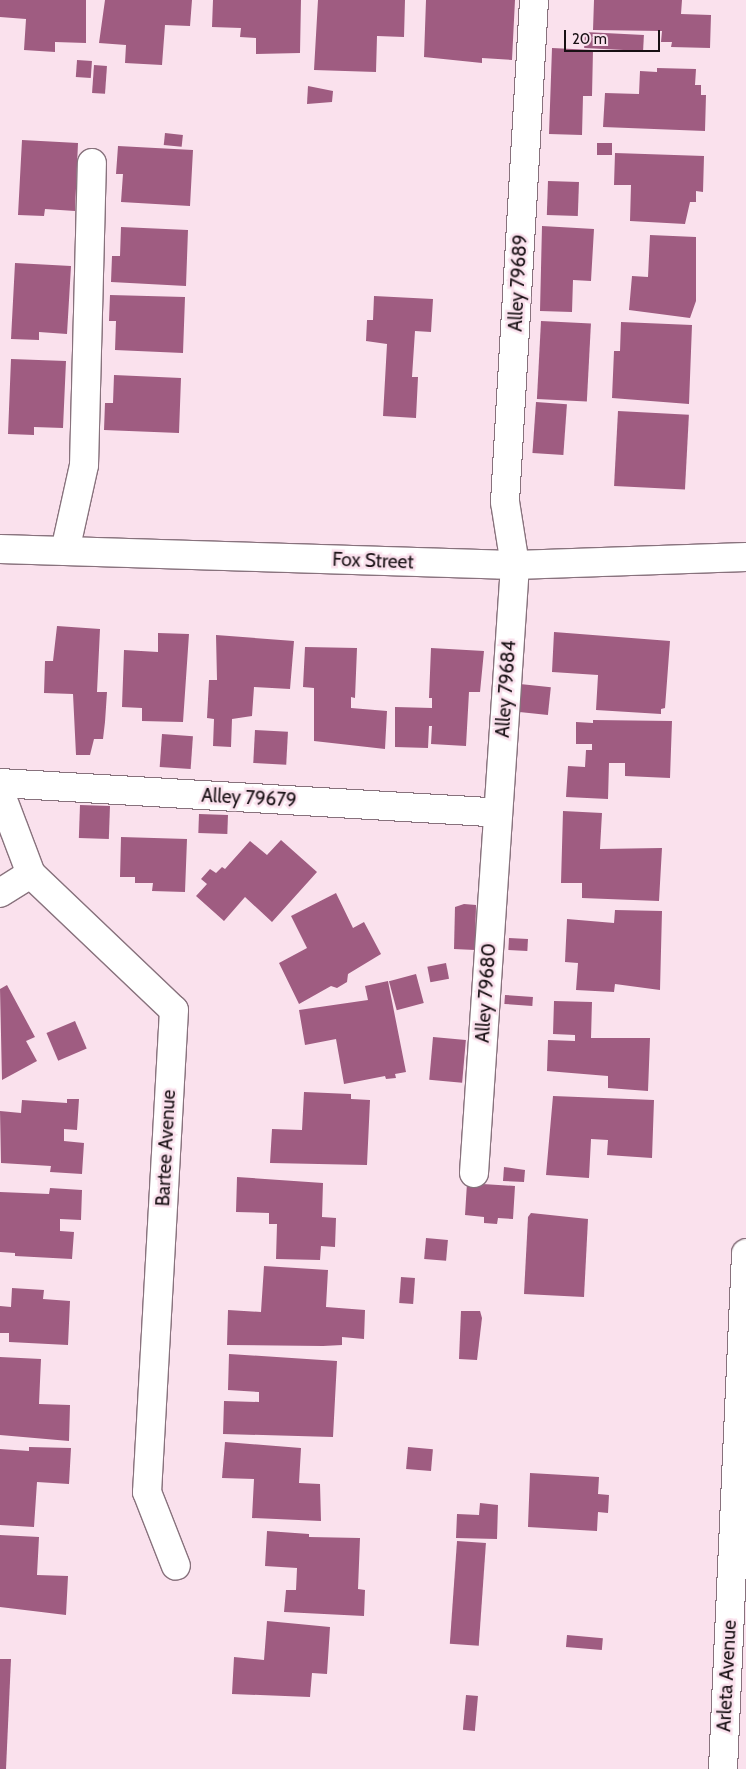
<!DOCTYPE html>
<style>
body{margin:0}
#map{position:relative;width:746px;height:1769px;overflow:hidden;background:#fae1ed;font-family:Cabin,sans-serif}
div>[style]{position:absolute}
.building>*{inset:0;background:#9f5c81;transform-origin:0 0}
.roads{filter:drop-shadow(1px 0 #88727d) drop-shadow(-1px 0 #88727d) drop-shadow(0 1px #88727d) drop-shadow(0 -1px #88727d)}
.minor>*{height:28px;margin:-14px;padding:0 14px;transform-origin:14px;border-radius:14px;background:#fff}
.major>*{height:28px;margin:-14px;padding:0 14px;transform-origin:14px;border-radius:14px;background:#fff}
span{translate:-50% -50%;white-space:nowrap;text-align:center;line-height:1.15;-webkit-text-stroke:5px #fae1ed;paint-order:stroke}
.street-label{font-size:19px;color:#181014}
.scale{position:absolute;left:564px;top:30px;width:96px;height:22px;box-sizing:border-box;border:2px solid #181014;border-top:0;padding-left:6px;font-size:15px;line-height:18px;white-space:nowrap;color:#181014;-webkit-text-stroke:4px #fae1ed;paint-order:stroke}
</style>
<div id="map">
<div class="building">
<i style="clip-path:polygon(0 0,86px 0,86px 43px,55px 42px,55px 52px,24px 50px,26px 19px,0 17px)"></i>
<i style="clip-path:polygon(105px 0,192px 0,190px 26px,165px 25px,162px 65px,125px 63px,126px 45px,99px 43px)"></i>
<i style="clip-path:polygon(213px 0,301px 0,300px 53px,256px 54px,256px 38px,240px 37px,241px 28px,212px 27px)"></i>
<i style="clip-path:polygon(318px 0,405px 0,404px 37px,377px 36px,376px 72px,314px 70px)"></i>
<i style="clip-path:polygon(426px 0,515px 0,512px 60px,482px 58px,482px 63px,424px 57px)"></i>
<i style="clip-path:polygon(594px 0,682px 0,681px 14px,711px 15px,710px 48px,671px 47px,672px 42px,661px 42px,662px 31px,593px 30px)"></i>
<i style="left:585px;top:32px;width:59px;height:16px;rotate:3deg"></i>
<i style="clip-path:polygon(552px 48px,593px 50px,592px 96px,583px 96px,582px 135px,549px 134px)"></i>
<i style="left:77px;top:60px;width:15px;height:17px;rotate:4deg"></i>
<i style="left:94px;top:65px;width:13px;height:28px;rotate:4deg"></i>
<i style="clip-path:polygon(657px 68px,696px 69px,695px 85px,701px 85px,701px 95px,706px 95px,705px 131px,603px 127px,605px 93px,639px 94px,640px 71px,657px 72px)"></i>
<i style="clip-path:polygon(308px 86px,333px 91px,332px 102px,307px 104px)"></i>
<i style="left:165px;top:133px;width:18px;height:12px;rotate:6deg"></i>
<i style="clip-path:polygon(22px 140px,78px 143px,75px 211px,45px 209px,44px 216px,18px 215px)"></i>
<i style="left:597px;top:143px;width:15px;height:12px"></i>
<i style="clip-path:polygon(118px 146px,193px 150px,190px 206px,121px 202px,123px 174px,116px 174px)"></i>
<i style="clip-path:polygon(615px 153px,704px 156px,703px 192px,696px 191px,696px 202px,690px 202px,685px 224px,630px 221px,631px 185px,614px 185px)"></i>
<i style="left:548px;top:181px;width:31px;height:34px;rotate:2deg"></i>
<i style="clip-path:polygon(542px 226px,594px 229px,591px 281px,573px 280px,572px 312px,540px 311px)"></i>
<i style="clip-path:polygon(121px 227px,188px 230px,186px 286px,111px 282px,112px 256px,120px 256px)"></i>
<i style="clip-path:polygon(650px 235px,696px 237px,696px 301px,690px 318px,629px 310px,632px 276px,648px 277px)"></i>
<i style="clip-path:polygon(15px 263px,71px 266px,67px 334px,39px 332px,39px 340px,11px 339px)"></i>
<i style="clip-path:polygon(110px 295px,185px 297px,183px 353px,115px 350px,116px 321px,109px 321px)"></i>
<i style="clip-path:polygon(374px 296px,433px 299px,431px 332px,415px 331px,412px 377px,418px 377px,416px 418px,383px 416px,387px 344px,366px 341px,367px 320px,373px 320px)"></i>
<i style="left:541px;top:321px;width:50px;height:78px;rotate:3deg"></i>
<i style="clip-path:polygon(621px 322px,692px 325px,689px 404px,612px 398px,614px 351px,620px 351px)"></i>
<i style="clip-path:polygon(11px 359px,66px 361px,63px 428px,34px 427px,34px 435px,8px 434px)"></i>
<i style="clip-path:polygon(114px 375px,181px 378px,179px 433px,104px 430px,105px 403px,113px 403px)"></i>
<i style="left:536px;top:402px;width:31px;height:51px;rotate:4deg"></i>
<i style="left:618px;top:411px;width:71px;height:75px;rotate:3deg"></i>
<i style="clip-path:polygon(57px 626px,100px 629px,97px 692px,107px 692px,105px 722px,103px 739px,94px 739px,90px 755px,76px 755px,73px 694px,44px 693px,45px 661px,53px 661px)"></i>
<i style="clip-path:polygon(554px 632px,670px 641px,665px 708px,661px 709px,661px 714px,596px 710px,598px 675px,552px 672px)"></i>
<i style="clip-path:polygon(158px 633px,189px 634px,183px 722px,142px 721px,142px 708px,122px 707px,124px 650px,158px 652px)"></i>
<i style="clip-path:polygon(216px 635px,294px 641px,290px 689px,254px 687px,252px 716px,232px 719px,231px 747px,213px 746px,214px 719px,207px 718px,209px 680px,217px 680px)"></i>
<i style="clip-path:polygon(305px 647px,357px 648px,355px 698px,351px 697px,351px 708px,387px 711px,385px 749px,314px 741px,314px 688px,303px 687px)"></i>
<i style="clip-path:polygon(431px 648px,484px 651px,480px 692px,469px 692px,466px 746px,431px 744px,432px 726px,429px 726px,428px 748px,395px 747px,395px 707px,432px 708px,432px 698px,429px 698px)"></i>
<i style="left:520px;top:684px;width:31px;height:28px;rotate:6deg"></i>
<i style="clip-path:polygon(593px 720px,672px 721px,670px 778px,625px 776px,625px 763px,609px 763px,608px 799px,566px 797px,568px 766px,585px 767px,586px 750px,592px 750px,592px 744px,576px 744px,576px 722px,593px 723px)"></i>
<i style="left:255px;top:730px;width:33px;height:33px;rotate:3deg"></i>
<i style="left:162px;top:734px;width:31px;height:33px;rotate:4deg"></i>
<i style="left:80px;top:805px;width:30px;height:33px;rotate:2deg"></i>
<i style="clip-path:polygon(563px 811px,602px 813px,600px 849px,662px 848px,659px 901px,582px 898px,582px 883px,561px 883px)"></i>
<i style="left:199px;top:814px;width:29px;height:19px;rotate:2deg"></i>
<i style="clip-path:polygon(121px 837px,187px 839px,185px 892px,152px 891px,153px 883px,135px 883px,135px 877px,120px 877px)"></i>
<i style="clip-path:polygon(281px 840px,317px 872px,272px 922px,245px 897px,224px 921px,196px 896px,207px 884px,201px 879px,210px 869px,216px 873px,222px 867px,225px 869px,250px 841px,267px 855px)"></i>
<i style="clip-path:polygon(336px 893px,353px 928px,364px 922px,381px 954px,348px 974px,347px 982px,337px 988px,331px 986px,299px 1004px,279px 963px,307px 948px,291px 916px)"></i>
<i style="clip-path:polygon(464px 904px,476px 905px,475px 950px,454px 949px,455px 907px)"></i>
<i style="clip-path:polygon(615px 910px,662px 911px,660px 990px,615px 984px,614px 992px,576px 990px,578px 963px,565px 962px,567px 919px,614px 923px)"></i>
<i style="left:509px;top:938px;width:19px;height:12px;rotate:3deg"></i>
<i style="left:446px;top:963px;width:16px;height:19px;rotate:79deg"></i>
<i style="left:416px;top:974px;width:30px;height:28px;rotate:75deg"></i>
<i style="clip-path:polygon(388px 981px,406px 1072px,395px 1074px,396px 1078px,386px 1079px,385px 1076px,344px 1084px,336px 1039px,305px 1045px,299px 1010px,368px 1000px,365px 986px)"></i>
<i style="clip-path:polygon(7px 985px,35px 1037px,26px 1041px,37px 1061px,2px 1080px,0 989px)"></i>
<i style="left:505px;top:995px;width:28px;height:9px;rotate:4deg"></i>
<i style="clip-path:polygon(554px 1001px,592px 1002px,591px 1038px,650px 1038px,648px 1091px,608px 1088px,608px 1076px,547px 1071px,548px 1040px,575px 1041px,575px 1035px,553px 1034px)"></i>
<i style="left:75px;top:1021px;width:30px;height:31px;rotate:67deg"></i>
<i style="left:433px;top:1037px;width:33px;height:43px;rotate:5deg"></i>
<i style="clip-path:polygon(304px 1092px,351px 1094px,351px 1099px,370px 1100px,367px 1165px,270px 1163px,272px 1129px,302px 1130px)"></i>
<i style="clip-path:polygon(553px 1096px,654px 1100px,652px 1158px,607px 1155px,608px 1140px,591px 1139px,589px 1178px,546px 1175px)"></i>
<i style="clip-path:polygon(67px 1099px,79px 1099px,77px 1130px,64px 1129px,64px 1141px,84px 1143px,82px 1174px,50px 1172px,51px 1166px,1px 1163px,0 1111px,21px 1113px,22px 1100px,67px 1103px)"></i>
<i style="clip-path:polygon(504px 1167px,525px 1170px,524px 1182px,503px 1181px)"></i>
<i style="clip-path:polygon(237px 1177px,323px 1183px,322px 1217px,336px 1218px,335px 1247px,321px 1246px,320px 1260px,276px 1259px,277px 1224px,269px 1224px,269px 1213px,236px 1212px)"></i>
<i style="clip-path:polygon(467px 1183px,515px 1186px,513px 1219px,498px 1218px,497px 1224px,484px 1223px,484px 1217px,465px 1215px)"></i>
<i style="clip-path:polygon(50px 1188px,82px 1190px,81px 1220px,60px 1219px,60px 1231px,74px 1232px,72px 1259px,15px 1256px,15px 1253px,0 1252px,0 1192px,49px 1194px)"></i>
<i style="clip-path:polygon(531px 1213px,588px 1219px,584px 1297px,524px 1294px,528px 1217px)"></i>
<i style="left:426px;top:1238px;width:22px;height:21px;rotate:5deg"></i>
<i style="clip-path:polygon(264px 1266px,328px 1270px,326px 1307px,365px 1310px,364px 1339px,342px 1337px,342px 1345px,323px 1346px,227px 1345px,228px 1310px,261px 1312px)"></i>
<i style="left:401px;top:1277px;width:14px;height:26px;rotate:4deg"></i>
<i style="clip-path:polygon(12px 1288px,44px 1290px,43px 1299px,70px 1301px,68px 1345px,9px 1342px,9px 1333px,0 1333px,0 1306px,11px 1307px)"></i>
<i style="clip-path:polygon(461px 1311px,480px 1311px,482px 1318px,477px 1360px,459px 1359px)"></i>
<i style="clip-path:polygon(229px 1354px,337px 1361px,333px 1437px,223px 1434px,224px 1401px,259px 1402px,259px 1392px,228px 1390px)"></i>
<i style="clip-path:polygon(0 1357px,41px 1359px,39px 1404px,70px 1405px,69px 1441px,0 1435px)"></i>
<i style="clip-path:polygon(225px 1442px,301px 1448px,299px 1483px,320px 1484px,321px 1521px,252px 1518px,254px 1479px,222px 1478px)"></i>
<i style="clip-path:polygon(29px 1447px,71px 1448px,69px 1484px,37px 1482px,34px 1527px,0 1525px,0 1449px,29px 1451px)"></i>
<i style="left:408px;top:1447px;width:25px;height:22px;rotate:5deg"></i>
<i style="clip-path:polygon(530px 1473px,599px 1477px,598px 1494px,609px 1495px,608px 1513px,598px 1512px,597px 1531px,528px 1527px)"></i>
<i style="clip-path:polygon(480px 1503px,498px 1505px,497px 1539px,456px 1538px,457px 1514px,479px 1515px)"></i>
<i style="clip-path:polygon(267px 1531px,309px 1534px,309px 1537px,360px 1538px,358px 1589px,365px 1590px,364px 1616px,284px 1612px,286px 1590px,296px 1590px,297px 1568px,265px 1566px)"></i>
<i style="clip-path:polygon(0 1535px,39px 1537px,37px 1575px,68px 1576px,66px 1615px,0 1607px)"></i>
<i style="left:457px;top:1541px;width:29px;height:103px;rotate:4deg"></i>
<i style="clip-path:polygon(267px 1621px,330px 1627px,327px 1674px,312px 1673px,310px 1697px,232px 1694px,234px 1657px,264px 1660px)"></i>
<i style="left:567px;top:1635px;width:36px;height:12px;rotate:5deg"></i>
<i style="clip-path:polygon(0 1659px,11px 1659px,6px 1769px,0 1769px)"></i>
<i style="left:466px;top:1695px;width:12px;height:35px;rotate:5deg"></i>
</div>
<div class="roads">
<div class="minor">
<i style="left:65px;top:551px;width:88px;rotate:-77.5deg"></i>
<i style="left:84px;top:465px;width:302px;rotate:-88.5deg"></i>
<i style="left:0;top:783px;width:499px;rotate:3.4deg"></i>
<i style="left:0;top:792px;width:88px;rotate:69.3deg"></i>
<i style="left:31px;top:874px;width:197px;rotate:43.6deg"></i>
<i style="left:174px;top:1010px;width:483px;rotate:93.2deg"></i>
<i style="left:147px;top:1492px;width:79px;rotate:68.6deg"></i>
<i style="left:0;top:893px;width:36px;rotate:-32deg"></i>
<i style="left:474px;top:1173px;width:609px;rotate:-86.14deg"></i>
<i style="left:515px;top:565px;width:64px;rotate:-99deg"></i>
<i style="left:505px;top:502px;width:503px;rotate:-86.69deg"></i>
<i style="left:723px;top:1769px;width:516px;rotate:-87.44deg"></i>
</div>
<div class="major">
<i style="left:0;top:549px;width:515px;rotate:1.78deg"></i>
<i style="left:515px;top:565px;width:231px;rotate:-2deg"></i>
</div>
</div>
<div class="street-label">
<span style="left:518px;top:283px;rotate:-87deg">Alley 79689</span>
<span style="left:373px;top:561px;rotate:2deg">Fox Street</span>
<span style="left:506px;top:689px;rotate:-86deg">Alley 79684</span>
<span style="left:249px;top:798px;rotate:3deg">Alley 79679</span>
<span style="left:486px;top:993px;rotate:-86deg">Alley 79680</span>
<span style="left:166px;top:1148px;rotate:-87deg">Bartee Avenue</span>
<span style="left:727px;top:1676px;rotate:-87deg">Arleta Avenue</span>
</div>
<div class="scale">20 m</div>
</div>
